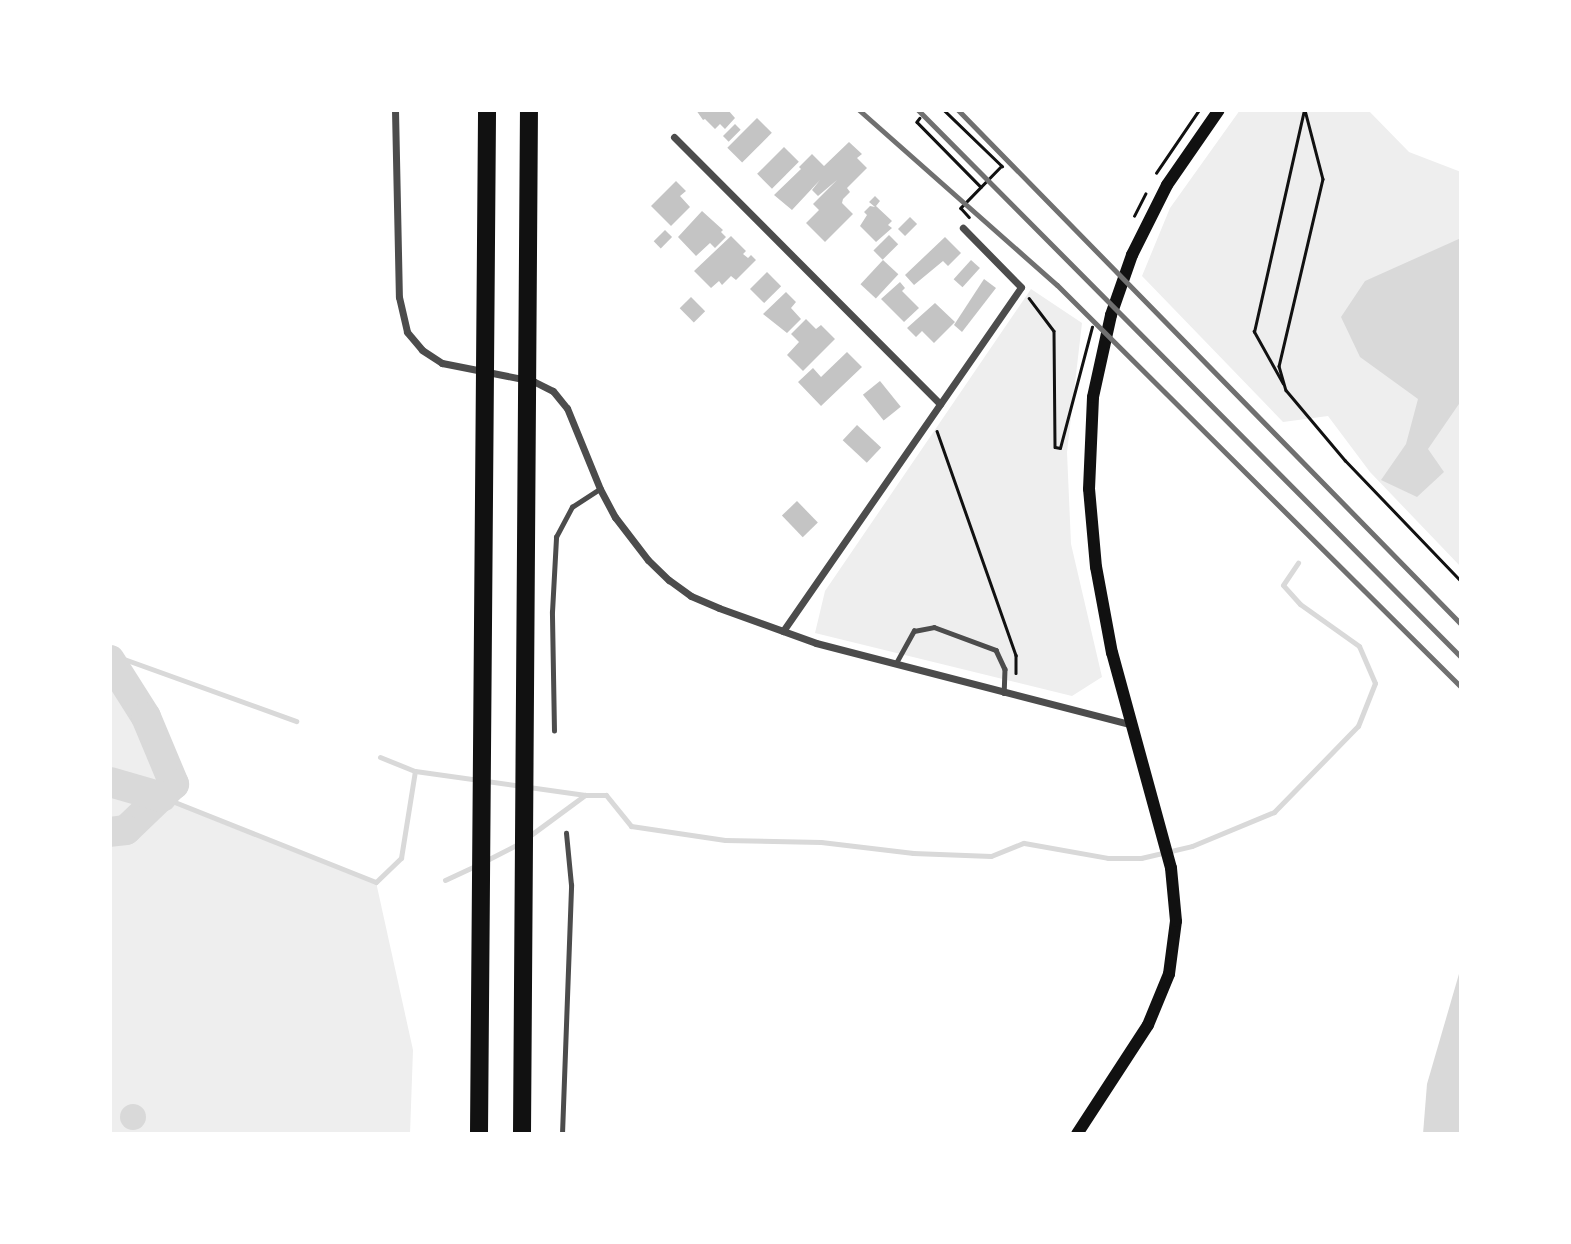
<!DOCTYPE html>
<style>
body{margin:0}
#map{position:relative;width:1571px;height:1244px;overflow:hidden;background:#fff;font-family:Mulish,sans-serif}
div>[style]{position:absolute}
.green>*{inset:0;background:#eee}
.water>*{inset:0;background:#d9d9d9}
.round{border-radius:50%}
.stream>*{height:5px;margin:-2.5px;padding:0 2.5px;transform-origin:2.5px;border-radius:2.5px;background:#d9d9d9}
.river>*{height:30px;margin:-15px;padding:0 15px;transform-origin:15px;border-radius:15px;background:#d9d9d9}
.building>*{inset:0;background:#c4c4c4;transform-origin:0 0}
.path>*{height:2.5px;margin:-1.25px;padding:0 1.25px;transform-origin:1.25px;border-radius:1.25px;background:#111}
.service>*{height:4.5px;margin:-2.25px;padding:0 2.25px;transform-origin:2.25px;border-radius:2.25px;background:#4c4c4c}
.minor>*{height:7px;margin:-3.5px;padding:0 3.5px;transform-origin:3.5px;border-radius:3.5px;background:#4c4c4c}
.secondary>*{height:12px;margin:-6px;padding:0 6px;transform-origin:6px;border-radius:6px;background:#111}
.motorway>*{height:18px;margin:-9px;padding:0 9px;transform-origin:9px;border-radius:9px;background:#111}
.rail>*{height:5px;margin:-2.5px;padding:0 2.5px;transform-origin:2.5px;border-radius:2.5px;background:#707070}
span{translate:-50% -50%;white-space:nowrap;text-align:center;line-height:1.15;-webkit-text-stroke:5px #fff;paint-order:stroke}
.frame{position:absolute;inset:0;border:112px solid #fff;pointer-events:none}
</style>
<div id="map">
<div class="green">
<i style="clip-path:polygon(1240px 110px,1368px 110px,1409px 152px,1461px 172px,1461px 567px,1370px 472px,1328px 416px,1283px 422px,1142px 276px,1170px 208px)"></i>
<i style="clip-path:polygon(1031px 289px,1082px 323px,1067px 452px,1071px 544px,1102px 677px,1072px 696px,815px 633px,825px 591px)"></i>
<i style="clip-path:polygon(110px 660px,146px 717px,174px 784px,163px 797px,376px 882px,413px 1050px,410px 1134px,110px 1134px)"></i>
</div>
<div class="water">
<i style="clip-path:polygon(1461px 238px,1461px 401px,1428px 449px,1444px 472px,1417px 497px,1381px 480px,1406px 444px,1418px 399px,1360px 357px,1341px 317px,1365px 281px)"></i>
<i style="clip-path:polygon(1461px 967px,1461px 1134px,1423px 1134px,1427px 1084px)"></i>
<i class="round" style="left:120px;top:1104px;width:26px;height:26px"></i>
</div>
<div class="stream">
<i style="left:110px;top:654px;width:198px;rotate:19.8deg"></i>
<i style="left:380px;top:757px;width:38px;rotate:22deg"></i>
<i style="left:585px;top:795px;width:21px"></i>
<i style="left:606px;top:795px;width:40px;rotate:51deg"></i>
<i style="left:631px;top:826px;width:95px;rotate:8.5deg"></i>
<i style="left:725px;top:840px;width:96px;rotate:1.2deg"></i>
<i style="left:821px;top:842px;width:93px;rotate:6.8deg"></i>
<i style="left:913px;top:853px;width:78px;rotate:2.2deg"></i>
<i style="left:991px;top:856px;width:35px;rotate:-22deg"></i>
<i style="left:1024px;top:843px;width:85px;rotate:10.1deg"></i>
<i style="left:1108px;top:858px;width:33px"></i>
<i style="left:1141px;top:858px;width:52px;rotate:-13.2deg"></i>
<i style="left:1192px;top:846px;width:89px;rotate:-22.5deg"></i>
<i style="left:1274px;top:812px;width:120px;rotate:-45.7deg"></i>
<i style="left:1358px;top:726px;width:46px;rotate:-68.4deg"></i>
<i style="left:1375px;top:683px;width:40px;rotate:-113.4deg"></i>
<i style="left:1359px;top:646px;width:72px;rotate:-144.6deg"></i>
<i style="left:1300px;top:604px;width:25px;rotate:-132deg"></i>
<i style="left:1283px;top:585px;width:27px;rotate:-56deg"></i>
<i style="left:162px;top:797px;width:230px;rotate:21.7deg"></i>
<i style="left:376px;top:882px;width:35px;rotate:-44deg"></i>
<i style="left:401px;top:858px;width:88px;rotate:-80.9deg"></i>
<i style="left:415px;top:771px;width:172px;rotate:8deg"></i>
<i style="left:585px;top:795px;width:71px;rotate:143.6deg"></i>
<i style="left:485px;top:861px;width:39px;rotate:-27deg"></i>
<i style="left:445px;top:880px;width:35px;rotate:-25deg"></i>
</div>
<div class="river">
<i style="left:110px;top:660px;width:67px;rotate:57.7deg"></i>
<i style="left:146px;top:717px;width:73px;rotate:67.3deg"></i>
<i style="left:174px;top:784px;width:66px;rotate:136.2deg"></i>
<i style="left:126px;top:830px;width:16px;rotate:173deg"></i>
<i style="left:110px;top:782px;width:54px;rotate:16.1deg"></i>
</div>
<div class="building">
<i style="clip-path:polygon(696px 110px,728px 110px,735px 118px,725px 129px,720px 124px,715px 129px,705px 119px,703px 120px)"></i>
<i style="left:757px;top:118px;width:21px;height:42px;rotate:45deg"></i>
<i style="left:735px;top:124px;width:8px;height:17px;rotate:45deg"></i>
<i style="clip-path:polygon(849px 142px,862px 154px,857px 158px,867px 168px,847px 188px,850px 192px,843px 199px,842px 203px,853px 214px,825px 242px,806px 223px,819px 210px,813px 204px,837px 180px,818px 196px,812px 190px,820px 180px,792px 210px,774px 195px,801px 169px,799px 167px,812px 154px,824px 166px)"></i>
<i style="left:784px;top:147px;width:21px;height:38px;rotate:45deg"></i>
<i style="clip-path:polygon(676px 181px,686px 191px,680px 196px,690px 207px,671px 226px,651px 206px)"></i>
<i style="clip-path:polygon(875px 196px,880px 201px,876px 206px,892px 221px,888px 225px,892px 228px,876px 242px,860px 226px,867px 215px,864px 212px,870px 206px,875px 207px,869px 202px)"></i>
<i style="clip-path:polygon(702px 211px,723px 230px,721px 232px,726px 237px,715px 248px,710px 243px,696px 256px,678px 237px)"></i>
<i style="left:910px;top:217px;width:10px;height:17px;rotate:45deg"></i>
<i style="left:665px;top:230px;width:10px;height:16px;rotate:45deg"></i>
<i style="left:889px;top:235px;width:13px;height:22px;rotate:45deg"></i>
<i style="clip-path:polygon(731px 236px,746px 251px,743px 254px,748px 258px,751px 255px,756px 260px,736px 280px,731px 276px,722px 285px,719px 281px,711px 288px,694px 271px)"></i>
<i style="clip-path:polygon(945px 237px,961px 253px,948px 266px,943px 261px,914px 285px,905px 275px)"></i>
<i style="left:883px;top:260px;width:21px;height:33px;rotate:43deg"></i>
<i style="left:971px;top:260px;width:12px;height:26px;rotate:42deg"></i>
<i style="left:767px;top:272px;width:20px;height:24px;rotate:45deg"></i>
<i style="clip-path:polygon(984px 279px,996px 288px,962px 332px,954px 325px)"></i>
<i style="clip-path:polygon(900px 282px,905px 288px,902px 291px,919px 308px,904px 322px,881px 299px)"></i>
<i style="clip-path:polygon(786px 292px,796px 302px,791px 308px,801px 319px,787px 333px,763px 314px)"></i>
<i style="left:691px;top:297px;width:20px;height:16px;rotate:45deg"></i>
<i style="clip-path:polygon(935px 303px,955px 322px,934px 343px,922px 331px,916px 337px,907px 328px)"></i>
<i style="clip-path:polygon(806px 319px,816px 329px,821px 325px,835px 339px,803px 371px,787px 355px,799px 342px,791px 334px)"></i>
<i style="clip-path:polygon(847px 352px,862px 367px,821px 406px,798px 382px,813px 368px,821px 377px)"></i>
<i style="left:880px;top:381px;width:33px;height:22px;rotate:51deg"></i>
<i style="left:857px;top:425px;width:33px;height:21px;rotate:43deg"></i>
<i style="left:797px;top:501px;width:30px;height:21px;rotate:46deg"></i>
</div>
<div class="path">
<i style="left:944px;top:110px;width:81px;rotate:44deg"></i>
<i style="left:1002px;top:166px;width:59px;rotate:134.3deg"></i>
<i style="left:961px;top:208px;width:12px;rotate:48deg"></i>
<i style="left:1305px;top:110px;width:71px;rotate:75.4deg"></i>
<i style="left:1323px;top:179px;width:192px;rotate:103.2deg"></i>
<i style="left:1279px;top:366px;width:25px;rotate:74deg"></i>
<i style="left:1286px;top:390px;width:92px;rotate:49.9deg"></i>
<i style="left:1345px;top:460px;width:168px;rotate:46.2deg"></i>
<i style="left:920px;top:118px;width:5px;rotate:127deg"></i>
<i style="left:917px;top:122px;width:91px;rotate:45.4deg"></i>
<i style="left:1156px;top:173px;width:76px;rotate:-55.7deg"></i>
<i style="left:1134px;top:216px;width:25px;rotate:-63deg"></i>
<i style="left:1029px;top:298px;width:41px;rotate:52.9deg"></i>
<i style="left:1054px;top:331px;width:116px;rotate:89.5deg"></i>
<i style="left:1055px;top:447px;width:5px;rotate:11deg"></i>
<i style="left:1060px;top:448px;width:125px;rotate:-75.2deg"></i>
<i style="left:1283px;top:384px;width:60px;rotate:-119.1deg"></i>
<i style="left:1254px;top:332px;width:228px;rotate:-77.3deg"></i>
<i style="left:937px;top:431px;width:238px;rotate:70.6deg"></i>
<i style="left:1016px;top:655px;width:18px;rotate:90deg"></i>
</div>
<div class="service">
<i style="left:896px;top:663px;width:37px;rotate:-61deg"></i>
<i style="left:914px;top:631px;width:20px;rotate:-11deg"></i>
<i style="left:934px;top:627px;width:66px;rotate:20.4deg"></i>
<i style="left:996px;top:650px;width:21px;rotate:65deg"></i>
<i style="left:1005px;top:669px;width:24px;rotate:92deg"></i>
<i style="left:554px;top:731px;width:119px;rotate:-91deg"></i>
<i style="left:552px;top:612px;width:75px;rotate:-86.9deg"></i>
<i style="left:556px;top:537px;width:34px;rotate:-62deg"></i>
<i style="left:572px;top:507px;width:33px;rotate:-33deg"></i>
<i style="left:562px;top:1134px;width:249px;rotate:-87.9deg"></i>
<i style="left:571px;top:885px;width:52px;rotate:-95.5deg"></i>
</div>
<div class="minor">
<i style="left:395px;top:110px;width:187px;rotate:88.8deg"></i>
<i style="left:399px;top:297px;width:36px;rotate:77deg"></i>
<i style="left:407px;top:332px;width:23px;rotate:50deg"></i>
<i style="left:422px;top:350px;width:24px;rotate:33deg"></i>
<i style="left:442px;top:363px;width:93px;rotate:11.2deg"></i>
<i style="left:533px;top:381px;width:22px;rotate:27deg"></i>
<i style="left:553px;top:391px;width:22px;rotate:51deg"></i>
<i style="left:567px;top:408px;width:87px;rotate:67.8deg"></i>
<i style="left:600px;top:489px;width:32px;rotate:62deg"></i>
<i style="left:615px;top:517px;width:54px;rotate:52.5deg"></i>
<i style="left:648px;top:560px;width:29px;rotate:44deg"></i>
<i style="left:669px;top:580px;width:27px;rotate:36deg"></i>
<i style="left:691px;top:596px;width:30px;rotate:23deg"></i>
<i style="left:719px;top:608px;width:103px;rotate:19.8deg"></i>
<i style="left:816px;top:643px;width:326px;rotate:14.5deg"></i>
<i style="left:674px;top:137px;width:377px;rotate:45.1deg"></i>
<i style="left:783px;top:631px;width:418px;rotate:-55.3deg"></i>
<i style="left:1021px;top:287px;width:83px;rotate:-134.5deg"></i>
</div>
<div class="secondary">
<i style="left:1077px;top:1134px;width:130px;rotate:-56.9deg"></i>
<i style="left:1148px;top:1025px;width:55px;rotate:-67.6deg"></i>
<i style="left:1169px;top:974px;width:53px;rotate:-82.5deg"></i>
<i style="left:1176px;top:921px;width:53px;rotate:-95.4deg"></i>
<i style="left:1171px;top:868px;width:223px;rotate:-105.3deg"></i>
<i style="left:1112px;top:653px;width:87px;rotate:-100.5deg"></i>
<i style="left:1096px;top:567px;width:78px;rotate:-95.1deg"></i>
<i style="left:1089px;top:489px;width:92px;rotate:-87.5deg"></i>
<i style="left:1093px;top:397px;width:84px;rotate:-77.6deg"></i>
<i style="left:1111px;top:315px;width:64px;rotate:-70.7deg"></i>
<i style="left:1132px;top:255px;width:78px;rotate:-63.4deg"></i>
<i style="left:1167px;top:185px;width:91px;rotate:-55.3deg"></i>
</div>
<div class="motorway">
<i style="left:479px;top:1134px;width:1024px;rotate:-89.55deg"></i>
<i style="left:522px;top:1134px;width:1024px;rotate:-89.61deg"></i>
</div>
<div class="rail">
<i style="left:859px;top:110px;width:264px;rotate:41.5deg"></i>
<i style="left:1057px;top:285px;width:570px;rotate:44.86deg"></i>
<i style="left:918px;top:110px;width:771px;rotate:45.21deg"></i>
<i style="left:958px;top:110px;width:719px;rotate:45.62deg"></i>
</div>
<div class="frame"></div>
</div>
